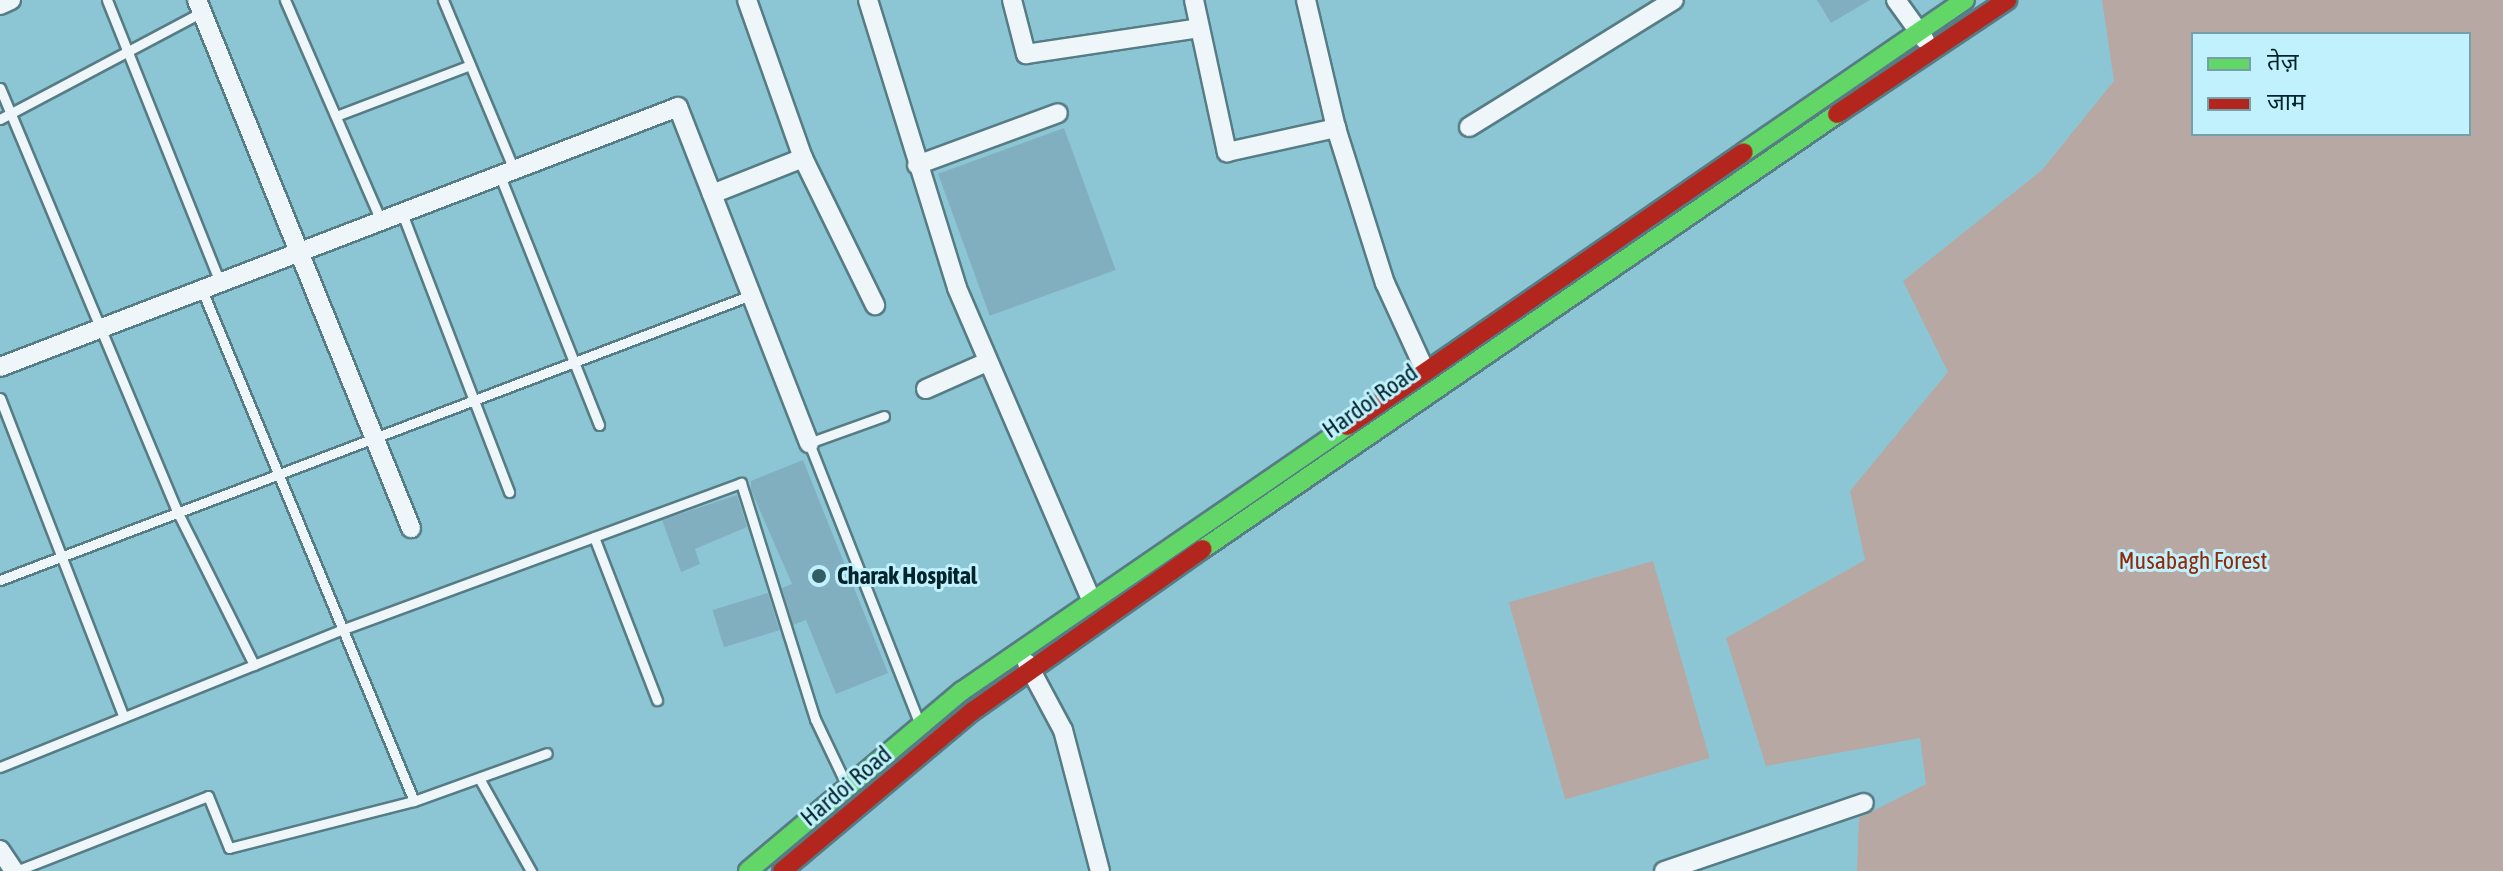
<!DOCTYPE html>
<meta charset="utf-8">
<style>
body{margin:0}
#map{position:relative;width:2503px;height:871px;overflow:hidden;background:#8cc6d4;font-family:"Asap Condensed","Noto Sans Devanagari",sans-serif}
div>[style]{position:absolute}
.green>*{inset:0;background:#b7a8a3;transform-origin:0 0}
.building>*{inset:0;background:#82afc0;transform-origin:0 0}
.roads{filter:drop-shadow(2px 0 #567c85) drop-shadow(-2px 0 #567c85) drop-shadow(0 2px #567c85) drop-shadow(0 -2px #567c85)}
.lane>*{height:9px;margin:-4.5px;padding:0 4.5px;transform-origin:4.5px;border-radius:4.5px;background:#eef6f9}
.street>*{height:18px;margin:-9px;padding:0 9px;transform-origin:9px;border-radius:9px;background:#eef6f9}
.fast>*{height:18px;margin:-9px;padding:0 9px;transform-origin:9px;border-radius:9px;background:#63d668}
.jam>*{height:18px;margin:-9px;padding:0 9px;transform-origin:9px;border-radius:9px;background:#b3261e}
.dots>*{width:22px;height:22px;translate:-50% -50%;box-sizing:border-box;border:4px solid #c1f1fd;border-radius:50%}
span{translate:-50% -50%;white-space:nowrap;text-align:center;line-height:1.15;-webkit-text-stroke:6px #c1f1fd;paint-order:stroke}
.street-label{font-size:24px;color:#02242c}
.park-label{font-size:24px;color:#922808}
.poi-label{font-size:24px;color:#02242c;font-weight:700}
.left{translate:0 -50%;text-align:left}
.legend{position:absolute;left:2191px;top:32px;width:280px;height:104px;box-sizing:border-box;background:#c1f1fd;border:2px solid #759fa9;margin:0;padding:10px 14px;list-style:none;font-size:24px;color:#02242c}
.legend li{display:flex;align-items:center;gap:16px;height:40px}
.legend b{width:40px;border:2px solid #759fa9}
</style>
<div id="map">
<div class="green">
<i style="clip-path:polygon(evenodd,2102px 0,2503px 0,2503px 871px,1857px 871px,1859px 818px,1926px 784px,1920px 738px,1766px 766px,1726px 638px,1865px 560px,1850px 491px,1948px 372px,1903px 281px,2042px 170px,2114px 81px,2102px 0,2469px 34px,2469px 134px,2193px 134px,2193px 34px,2469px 34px)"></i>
<i style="left:1653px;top:561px;width:205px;height:150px;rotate:74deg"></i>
</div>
<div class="building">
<i style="clip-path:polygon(1817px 0,1870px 0,1831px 23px)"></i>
<i style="left:1064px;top:128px;width:151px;height:134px;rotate:70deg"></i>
<i style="clip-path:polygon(803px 460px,888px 673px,836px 694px,806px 620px,793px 625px,782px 588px,792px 584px,751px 490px,751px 481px)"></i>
<i style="clip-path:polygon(737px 495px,747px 527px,695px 549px,700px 564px,681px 572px,662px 520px)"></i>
<i style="left:768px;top:593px;width:39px;height:58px;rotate:73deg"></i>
</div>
<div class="roads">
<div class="lane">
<i style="left:107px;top:0;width:305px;rotate:68.2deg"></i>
<i style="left:285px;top:0;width:241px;rotate:66.5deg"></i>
<i style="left:443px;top:0;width:184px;rotate:67.3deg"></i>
<i style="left:0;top:88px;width:461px;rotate:67.3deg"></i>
<i style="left:178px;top:513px;width:170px;rotate:63.4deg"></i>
<i style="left:336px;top:116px;width:143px;rotate:-20.8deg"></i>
<i style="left:0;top:119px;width:229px;rotate:-27.9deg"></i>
<i style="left:500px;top:176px;width:268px;rotate:68.3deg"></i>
<i style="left:402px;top:213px;width:299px;rotate:69deg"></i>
<i style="left:202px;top:290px;width:553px;rotate:67.47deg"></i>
<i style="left:0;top:398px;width:342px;rotate:68.8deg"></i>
<i style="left:884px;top:416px;width:80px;rotate:160.2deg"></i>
<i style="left:809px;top:443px;width:300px;rotate:68.5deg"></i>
<i style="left:594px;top:537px;width:175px;rotate:68.9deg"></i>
<i style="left:0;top:580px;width:803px;rotate:-20.78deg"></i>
<i style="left:0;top:767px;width:371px;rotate:-21.9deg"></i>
<i style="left:344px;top:629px;width:423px;rotate:-20.2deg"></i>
<i style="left:741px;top:483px;width:247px;rotate:72.6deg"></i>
<i style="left:815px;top:719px;width:72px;rotate:64.5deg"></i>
<i style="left:479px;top:778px;width:107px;rotate:60.8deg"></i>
<i style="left:16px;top:871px;width:206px;rotate:-21.3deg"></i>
<i style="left:208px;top:796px;width:56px;rotate:68deg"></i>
<i style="left:229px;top:848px;width:191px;rotate:-14.3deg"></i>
<i style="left:414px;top:801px;width:141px;rotate:-19.8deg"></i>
</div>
<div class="street">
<i style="left:197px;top:0;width:570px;rotate:67.94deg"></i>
<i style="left:747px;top:0;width:168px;rotate:70.5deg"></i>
<i style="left:803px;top:158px;width:164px;rotate:63.9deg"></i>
<i style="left:868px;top:0;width:301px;rotate:72.8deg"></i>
<i style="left:957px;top:288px;width:339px;rotate:66.7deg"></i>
<i style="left:1012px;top:0;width:56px;rotate:75.5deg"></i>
<i style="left:1026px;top:54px;width:175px;rotate:-8.5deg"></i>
<i style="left:1194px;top:0;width:156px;rotate:77.8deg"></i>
<i style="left:1227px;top:152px;width:112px;rotate:-12.4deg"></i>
<i style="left:1336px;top:128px;width:163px;rotate:72.5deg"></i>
<i style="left:1385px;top:283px;width:91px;rotate:65.4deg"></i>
<i style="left:1306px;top:0;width:131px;rotate:76.8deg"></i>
<i style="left:1896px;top:0;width:49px;rotate:54.1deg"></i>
<i style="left:0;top:5px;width:12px;rotate:-24deg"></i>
<i style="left:1469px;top:127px;width:241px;rotate:-31.8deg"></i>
<i style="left:917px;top:165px;width:150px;rotate:-20.2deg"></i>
<i style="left:712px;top:194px;width:98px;rotate:-21.6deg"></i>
<i style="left:0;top:367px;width:726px;rotate:-20.98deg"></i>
<i style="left:678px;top:107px;width:361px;rotate:68.7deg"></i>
<i style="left:926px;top:389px;width:67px;rotate:-23.9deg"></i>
<i style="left:1027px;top:663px;width:76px;rotate:61.8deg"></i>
<i style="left:1063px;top:730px;width:146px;rotate:75.3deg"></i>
<i style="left:0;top:850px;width:25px;rotate:56deg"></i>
<i style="left:1664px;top:871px;width:211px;rotate:-18.8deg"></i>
</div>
<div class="fast">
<i style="left:1744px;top:152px;width:268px;rotate:-34.5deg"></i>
<i style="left:1203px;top:549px;width:769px;rotate:-34.45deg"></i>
<i style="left:748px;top:871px;width:280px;rotate:-40.1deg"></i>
<i style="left:962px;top:691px;width:467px;rotate:-34.5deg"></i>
</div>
<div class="jam">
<i style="left:1837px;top:114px;width:205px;rotate:-33.8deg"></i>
<i style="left:1347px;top:426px;width:482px;rotate:-34.6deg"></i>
<i style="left:782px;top:871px;width:249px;rotate:-40deg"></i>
<i style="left:973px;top:711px;width:281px;rotate:-35.2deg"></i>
</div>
</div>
<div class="dots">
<i style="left:819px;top:576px;background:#325d67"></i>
</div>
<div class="street-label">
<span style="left:1370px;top:401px;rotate:-35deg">Hardoi Road</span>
<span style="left:846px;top:786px;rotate:-40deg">Hardoi Road</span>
</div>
<div class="park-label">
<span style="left:2193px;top:561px">Musabagh Forest</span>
</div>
<div class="poi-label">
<span class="left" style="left:837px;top:576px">Charak Hospital</span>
</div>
<ul class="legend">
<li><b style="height:10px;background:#63d668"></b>तेज़</li>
<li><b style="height:10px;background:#b3261e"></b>जाम</li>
</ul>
</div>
